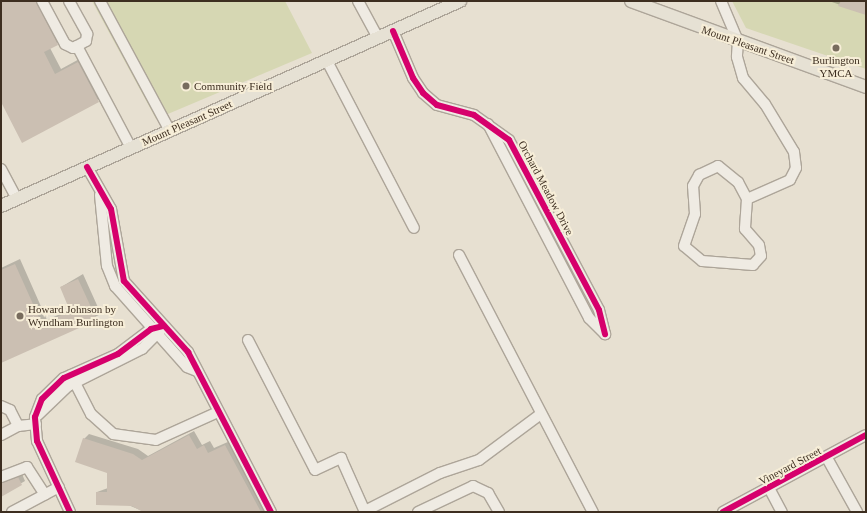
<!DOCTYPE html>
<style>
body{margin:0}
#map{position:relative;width:867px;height:513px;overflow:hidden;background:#e7e0d1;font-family:"Times New Roman",serif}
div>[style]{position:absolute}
.green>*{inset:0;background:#d6d7b3}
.shadow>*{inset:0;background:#0003}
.building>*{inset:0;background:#cbbfb2}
.roads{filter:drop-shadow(1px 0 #ada599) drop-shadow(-1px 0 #ada599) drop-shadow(0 1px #ada599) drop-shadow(0 -1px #ada599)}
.minor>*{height:10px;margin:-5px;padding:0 5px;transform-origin:5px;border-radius:5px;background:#efebe3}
.major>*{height:12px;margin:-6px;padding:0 6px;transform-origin:6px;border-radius:6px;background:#e6e1d4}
.cycleway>*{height:6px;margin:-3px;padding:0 3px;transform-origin:3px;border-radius:3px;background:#d6006c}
.dots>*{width:11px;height:11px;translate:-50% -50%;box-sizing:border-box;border:2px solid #f7eed8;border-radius:50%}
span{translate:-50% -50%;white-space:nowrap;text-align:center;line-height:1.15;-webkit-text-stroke:4px #f7eed8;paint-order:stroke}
.street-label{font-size:11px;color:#3d2e20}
.poi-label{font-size:11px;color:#3d2e20}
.left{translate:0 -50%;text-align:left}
.frame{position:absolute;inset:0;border:2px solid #3d2e20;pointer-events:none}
</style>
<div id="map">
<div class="green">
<i style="clip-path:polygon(92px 1px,285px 1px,312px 53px,156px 119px)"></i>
<i style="clip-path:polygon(732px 1px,866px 1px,866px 69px,746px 28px)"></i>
</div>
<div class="shadow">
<i style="clip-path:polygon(1px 1px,44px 1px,63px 39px,50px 48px,61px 69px,83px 57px,104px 96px,22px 141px,1px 100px)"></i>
<i style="clip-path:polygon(829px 1px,866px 1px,866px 14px)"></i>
<i style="clip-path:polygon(20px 259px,47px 320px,71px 309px,61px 287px,83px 274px,101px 314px,1px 362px,1px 268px)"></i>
<i style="clip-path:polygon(194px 431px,202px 445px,210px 441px,214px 448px,230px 441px,268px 512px,145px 512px,97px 492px,108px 488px,108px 472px,84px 439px,89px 434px,138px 449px,148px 456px)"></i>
<i style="clip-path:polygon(22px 474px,25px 481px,1px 495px,1px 481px)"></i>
</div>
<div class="building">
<i style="clip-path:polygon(1px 1px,36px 1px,58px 45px,44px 52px,55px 74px,78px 62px,99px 102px,22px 143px,1px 102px)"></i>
<i style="clip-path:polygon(841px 1px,866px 1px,866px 15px,838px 6px)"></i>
<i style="clip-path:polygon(15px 264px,42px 324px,70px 311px,60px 287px,78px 279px,97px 320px,1px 363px,1px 270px)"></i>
<i style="clip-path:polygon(189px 435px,197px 449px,204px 445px,208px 453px,225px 445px,261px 512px,143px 512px,132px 506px,96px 505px,96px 492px,107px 492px,107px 473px,75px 462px,83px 438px,133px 454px,142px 460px)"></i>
<i style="clip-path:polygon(18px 477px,22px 485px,1px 497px,1px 483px)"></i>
</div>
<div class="roads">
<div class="minor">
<i style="left:42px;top:1px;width:49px;rotate:61.9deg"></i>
<i style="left:65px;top:44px;width:9px;rotate:27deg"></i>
<i style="left:73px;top:48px;width:4px;rotate:-27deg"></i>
<i style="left:69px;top:1px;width:38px;rotate:61deg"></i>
<i style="left:87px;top:34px;width:7px;rotate:98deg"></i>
<i style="left:86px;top:41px;width:10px;rotate:151deg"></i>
<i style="left:77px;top:46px;width:115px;rotate:62.1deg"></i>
<i style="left:100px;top:1px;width:148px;rotate:61.7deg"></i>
<i style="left:358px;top:1px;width:42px;rotate:61.6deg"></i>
<i style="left:721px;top:1px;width:43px;rotate:67deg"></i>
<i style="left:738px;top:41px;width:16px;rotate:94deg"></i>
<i style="left:737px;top:57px;width:22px;rotate:74deg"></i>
<i style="left:743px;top:78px;width:34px;rotate:50deg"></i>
<i style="left:765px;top:104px;width:56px;rotate:58.9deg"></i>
<i style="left:794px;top:152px;width:16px;rotate:83deg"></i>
<i style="left:796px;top:168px;width:13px;rotate:117deg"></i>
<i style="left:790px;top:180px;width:47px;rotate:156.2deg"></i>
<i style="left:393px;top:31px;width:51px;rotate:66.9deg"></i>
<i style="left:413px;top:78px;width:18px;rotate:56deg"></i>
<i style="left:423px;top:93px;width:18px;rotate:41deg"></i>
<i style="left:437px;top:105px;width:38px;rotate:15deg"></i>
<i style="left:474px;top:115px;width:43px;rotate:35.5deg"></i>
<i style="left:509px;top:140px;width:192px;rotate:62.1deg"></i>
<i style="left:599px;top:310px;width:25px;rotate:76deg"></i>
<i style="left:327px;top:61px;width:188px;rotate:62.5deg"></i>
<i style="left:488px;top:124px;width:219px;rotate:62.5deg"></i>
<i style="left:589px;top:318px;width:23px;rotate:45deg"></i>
<i style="left:718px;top:166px;width:26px;rotate:39deg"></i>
<i style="left:738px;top:182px;width:19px;rotate:62deg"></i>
<i style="left:747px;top:199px;width:30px;rotate:94deg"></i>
<i style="left:745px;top:229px;width:21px;rotate:49deg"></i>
<i style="left:759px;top:245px;width:11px;rotate:80deg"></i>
<i style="left:761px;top:256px;width:12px;rotate:132deg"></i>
<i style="left:753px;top:265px;width:51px;rotate:-175.5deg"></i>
<i style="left:702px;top:261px;width:23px;rotate:-140deg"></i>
<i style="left:684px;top:246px;width:34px;rotate:-71deg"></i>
<i style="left:695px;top:214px;width:28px;rotate:-94deg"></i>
<i style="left:693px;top:186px;width:13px;rotate:-61deg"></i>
<i style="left:699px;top:175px;width:21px;rotate:-25deg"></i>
<i style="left:87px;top:167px;width:48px;rotate:60.3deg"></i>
<i style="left:111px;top:209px;width:73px;rotate:79.8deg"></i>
<i style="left:124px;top:281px;width:96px;rotate:48deg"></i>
<i style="left:188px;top:352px;width:180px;rotate:62.6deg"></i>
<i style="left:1px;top:169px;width:34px;rotate:62deg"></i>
<i style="left:100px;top:195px;width:71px;rotate:84.4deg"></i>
<i style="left:107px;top:266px;width:22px;rotate:68deg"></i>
<i style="left:115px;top:286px;width:108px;rotate:48.4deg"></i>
<i style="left:187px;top:367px;width:11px;rotate:22deg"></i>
<i style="left:459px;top:255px;width:290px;rotate:62.5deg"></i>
<i style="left:248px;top:340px;width:146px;rotate:62.7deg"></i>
<i style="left:315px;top:470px;width:29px;rotate:-25deg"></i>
<i style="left:341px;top:458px;width:59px;rotate:66deg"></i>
<i style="left:71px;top:375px;width:44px;rotate:62.9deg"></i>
<i style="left:91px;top:414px;width:30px;rotate:42deg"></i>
<i style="left:113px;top:434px;width:43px;rotate:7.9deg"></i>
<i style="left:156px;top:440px;width:68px;rotate:-24.3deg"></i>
<i style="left:1px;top:406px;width:10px;rotate:24deg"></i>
<i style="left:10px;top:410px;width:18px;rotate:63deg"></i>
<i style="left:38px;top:415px;width:42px;rotate:-44deg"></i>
<i style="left:68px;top:386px;width:83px;rotate:-26.6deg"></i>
<i style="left:142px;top:349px;width:25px;rotate:-45deg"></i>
<i style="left:1px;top:435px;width:19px;rotate:-28deg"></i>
<i style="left:18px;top:426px;width:18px;rotate:-6deg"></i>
<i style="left:827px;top:458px;width:62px;rotate:60.9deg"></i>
<i style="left:1px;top:477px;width:28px;rotate:-21deg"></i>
<i style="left:27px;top:467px;width:33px;rotate:57deg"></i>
<i style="left:769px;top:488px;width:27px;rotate:62deg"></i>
<i style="left:365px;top:511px;width:84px;rotate:-26.9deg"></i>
<i style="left:440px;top:473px;width:41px;rotate:-18.4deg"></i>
<i style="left:479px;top:460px;width:77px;rotate:-36.6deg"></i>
<i style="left:12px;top:512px;width:53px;rotate:-28deg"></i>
<i style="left:70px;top:512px;width:78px;rotate:-114.9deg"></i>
<i style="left:37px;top:441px;width:24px;rotate:-95deg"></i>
<i style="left:35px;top:417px;width:19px;rotate:-69deg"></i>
<i style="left:42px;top:399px;width:30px;rotate:-44deg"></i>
<i style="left:64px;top:378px;width:59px;rotate:-24deg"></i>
<i style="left:118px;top:354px;width:41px;rotate:-37.1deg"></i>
<i style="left:151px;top:329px;width:12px;rotate:-14deg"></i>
<i style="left:418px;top:512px;width:61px;rotate:-25.3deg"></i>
<i style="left:473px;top:486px;width:17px;rotate:25deg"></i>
<i style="left:488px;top:493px;width:22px;rotate:60deg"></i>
<i style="left:723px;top:512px;width:162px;rotate:-28.3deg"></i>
</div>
<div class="major">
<i style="left:631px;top:1px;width:250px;rotate:20.1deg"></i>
<i style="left:1px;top:206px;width:503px;rotate:-24.07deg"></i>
</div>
</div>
<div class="cycleway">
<i style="left:393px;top:31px;width:51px;rotate:66.9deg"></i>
<i style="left:413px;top:78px;width:18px;rotate:56deg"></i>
<i style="left:423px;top:93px;width:18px;rotate:41deg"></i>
<i style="left:437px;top:105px;width:38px;rotate:15deg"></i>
<i style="left:474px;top:115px;width:43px;rotate:35.5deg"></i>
<i style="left:509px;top:140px;width:192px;rotate:62.1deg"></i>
<i style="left:599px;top:310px;width:25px;rotate:76deg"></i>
<i style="left:87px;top:167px;width:48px;rotate:60.3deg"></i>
<i style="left:111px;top:209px;width:73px;rotate:79.8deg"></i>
<i style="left:124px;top:281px;width:96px;rotate:48deg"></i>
<i style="left:188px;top:352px;width:180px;rotate:62.6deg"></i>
<i style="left:70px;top:512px;width:78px;rotate:-114.9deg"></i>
<i style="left:37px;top:441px;width:24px;rotate:-95deg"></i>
<i style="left:35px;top:417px;width:19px;rotate:-69deg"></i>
<i style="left:42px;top:399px;width:30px;rotate:-44deg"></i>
<i style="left:64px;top:378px;width:59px;rotate:-24deg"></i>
<i style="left:118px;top:354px;width:41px;rotate:-37.1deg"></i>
<i style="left:151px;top:329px;width:12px;rotate:-14deg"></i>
<i style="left:723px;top:512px;width:162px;rotate:-28.3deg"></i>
</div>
<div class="dots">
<i style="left:836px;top:48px;background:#786c5e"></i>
<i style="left:186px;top:86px;background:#786c5e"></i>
<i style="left:20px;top:316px;background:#786c5e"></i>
</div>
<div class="street-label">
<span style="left:748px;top:45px;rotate:19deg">Mount Pleasant Street</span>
<span style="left:187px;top:123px;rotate:-24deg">Mount Pleasant Street</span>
<span style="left:546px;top:188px;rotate:62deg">Orchard Meadow Drive</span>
<span style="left:790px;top:466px;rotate:-28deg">Vineyard Street</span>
</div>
<div class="poi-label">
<span style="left:836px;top:67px">Burlington<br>YMCA</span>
<span class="left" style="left:194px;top:86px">Community Field</span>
<span class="left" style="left:28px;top:316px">Howard Johnson by<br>Wyndham Burlington</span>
</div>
<div class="frame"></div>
</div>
